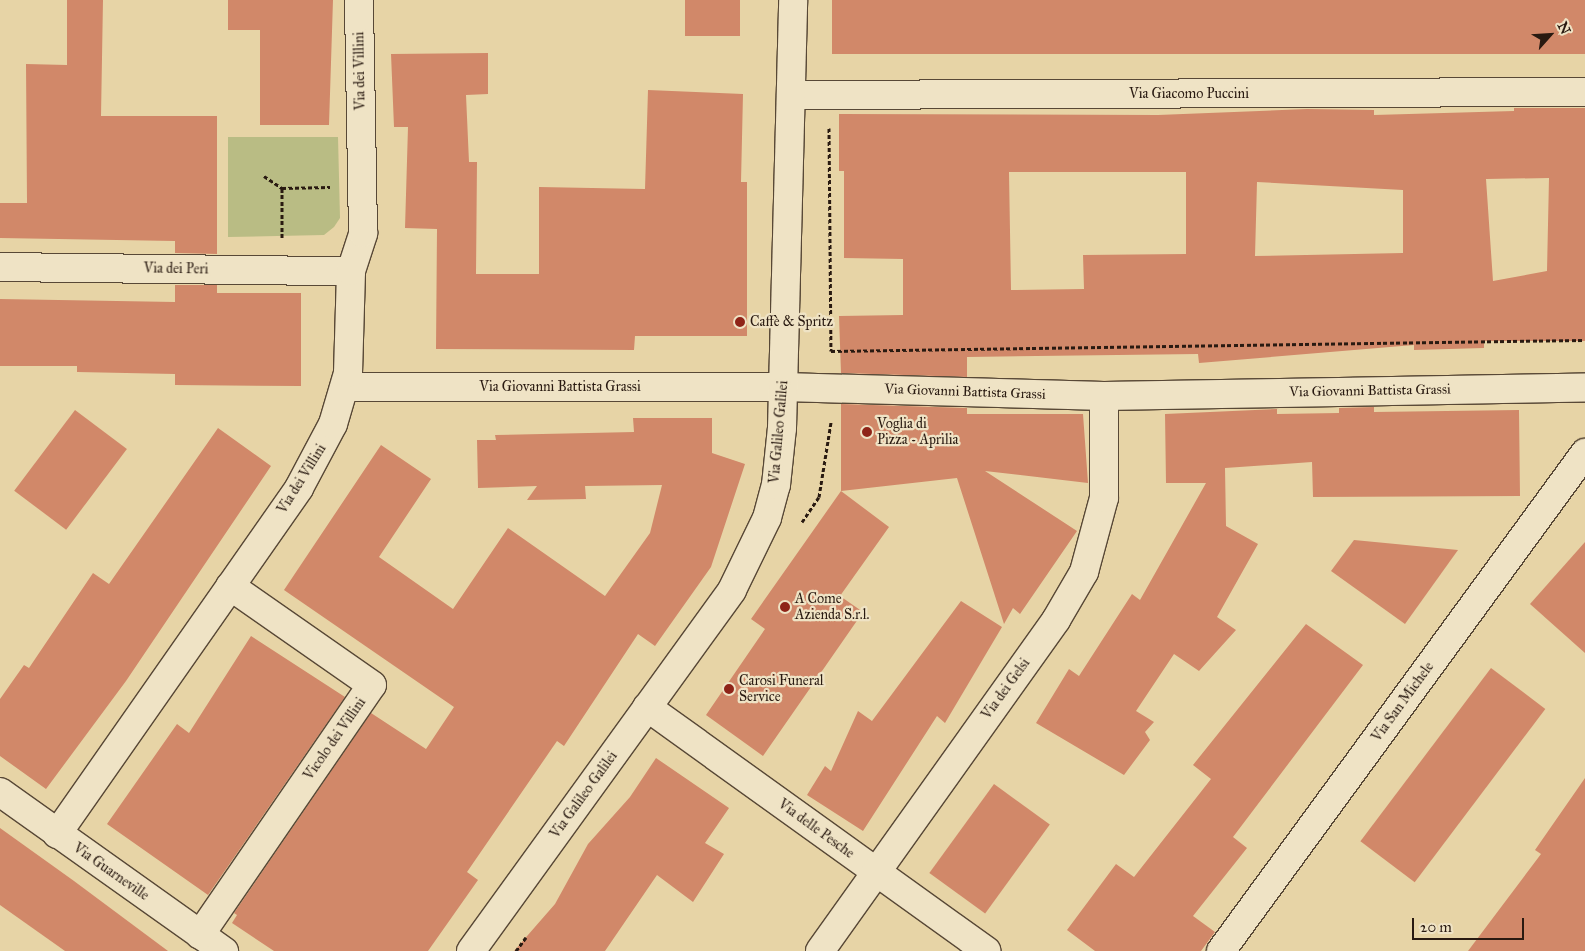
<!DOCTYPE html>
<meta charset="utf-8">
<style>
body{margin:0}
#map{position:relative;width:1585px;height:951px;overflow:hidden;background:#e7d4a6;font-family:"IM FELL Great Primer",serif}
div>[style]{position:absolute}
.green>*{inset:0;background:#b9bc84}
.building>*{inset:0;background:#d18869;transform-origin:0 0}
.path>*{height:3px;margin-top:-1.5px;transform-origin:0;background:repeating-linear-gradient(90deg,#291a11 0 4px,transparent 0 6.5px)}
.roads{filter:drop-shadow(1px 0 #584836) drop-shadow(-1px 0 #584836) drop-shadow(0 1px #584836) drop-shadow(0 -1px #584836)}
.minor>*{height:28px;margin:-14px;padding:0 14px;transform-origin:14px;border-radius:14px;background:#efe3c5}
.dots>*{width:14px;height:14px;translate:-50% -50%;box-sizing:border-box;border:2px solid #efe3c5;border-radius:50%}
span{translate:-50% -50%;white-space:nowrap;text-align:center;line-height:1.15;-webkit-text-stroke:4.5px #efe3c5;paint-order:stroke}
.street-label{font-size:14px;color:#291a11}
.poi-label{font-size:14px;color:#291a11}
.left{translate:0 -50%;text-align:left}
.north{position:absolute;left:1525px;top:10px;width:50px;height:50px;-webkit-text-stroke:4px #efe3c5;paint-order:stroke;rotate:64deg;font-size:14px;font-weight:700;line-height:20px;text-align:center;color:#291a11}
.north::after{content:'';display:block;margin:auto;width:18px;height:22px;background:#291a11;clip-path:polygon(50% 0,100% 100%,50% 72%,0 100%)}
.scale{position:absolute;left:1412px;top:918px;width:112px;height:22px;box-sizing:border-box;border:2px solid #291a11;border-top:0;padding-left:6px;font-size:15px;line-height:18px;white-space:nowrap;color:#291a11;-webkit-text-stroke:4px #efe3c5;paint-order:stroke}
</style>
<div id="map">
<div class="green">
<i style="clip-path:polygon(228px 137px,338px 137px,340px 218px,334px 227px,324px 235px,228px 237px)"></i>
</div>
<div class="building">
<i style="clip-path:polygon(67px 0,103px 0,101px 116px,217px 116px,217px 254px,175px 253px,175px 241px,0 238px,0 203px,27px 203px,26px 64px,67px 65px)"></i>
<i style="clip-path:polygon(228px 0,333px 0,329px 125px,260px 125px,260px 30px,228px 30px)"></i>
<i style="left:685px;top:0;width:55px;height:36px"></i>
<i style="left:832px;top:0;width:753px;height:54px"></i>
<i style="clip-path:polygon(488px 53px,488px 94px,466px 95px,469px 162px,477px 162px,476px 274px,539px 274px,539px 187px,645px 189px,648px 90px,743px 94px,741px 182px,747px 182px,747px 336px,635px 336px,634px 350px,436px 349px,437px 229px,405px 228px,408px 127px,394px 127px,391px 54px)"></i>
<i style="clip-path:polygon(evenodd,1514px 108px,1585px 108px,1585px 341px,1484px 341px,1484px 348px,1414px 350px,1414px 345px,1199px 363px,1198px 354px,967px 357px,967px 377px,841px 373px,839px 316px,903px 315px,903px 259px,844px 258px,844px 171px,839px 171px,839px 114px,1158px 115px,1307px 109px,1374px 110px,1374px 115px,1514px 111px,1514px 108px,1009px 172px,1186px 172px,1186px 254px,1083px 255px,1084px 289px,1011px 290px,1009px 172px,1514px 108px,1549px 178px,1547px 271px,1493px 281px,1486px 179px,1549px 178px,1514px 108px,1257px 182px,1403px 190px,1403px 253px,1255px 256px,1257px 182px)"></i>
<i style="clip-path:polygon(175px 285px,217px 285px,217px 293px,301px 293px,301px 386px,175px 385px,175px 374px,77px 372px,77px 366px,0 366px,0 299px,175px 302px)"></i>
<i style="clip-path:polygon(841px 404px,967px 408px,967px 414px,1083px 414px,1088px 483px,985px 471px,1077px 531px,1020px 614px,1013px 608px,1004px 624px,957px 478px,841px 491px)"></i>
<i style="clip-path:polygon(1374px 407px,1374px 412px,1519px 410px,1520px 496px,1313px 497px,1312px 462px,1225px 468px,1226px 526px,1258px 544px,1217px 617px,1236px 630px,1199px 671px,1174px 654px,1136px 711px,1154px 722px,1145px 732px,1150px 740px,1124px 775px,1036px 723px,1069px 669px,1079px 676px,1132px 594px,1140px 600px,1206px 483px,1166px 483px,1165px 414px,1277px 409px,1277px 414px,1339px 413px,1339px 408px)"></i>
<i style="left:75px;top:410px;width:65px;height:101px;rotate:37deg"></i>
<i style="clip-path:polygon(633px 418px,712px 418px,712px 453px,745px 464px,711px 567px,655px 646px,638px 634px,564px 746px,557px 741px,467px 872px,478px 880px,428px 951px,274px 951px,232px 923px,237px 915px,234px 913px,371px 713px,426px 749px,454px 707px,284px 590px,381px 445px,431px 479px,379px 557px,453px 609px,508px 528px,605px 596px,650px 533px,662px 485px,585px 486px,586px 499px,527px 500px,537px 486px,478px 488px,477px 440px,496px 440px,495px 435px,634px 432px)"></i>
<i style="clip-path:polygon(218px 428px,271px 466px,126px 681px,46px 789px,0 756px,0 699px,24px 665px,29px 668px,93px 573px,109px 584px)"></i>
<i style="clip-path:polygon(841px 491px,889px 527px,840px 596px,863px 612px,763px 756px,706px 715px,765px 629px,751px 619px)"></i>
<i style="clip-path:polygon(1354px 540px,1458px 550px,1405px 624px,1331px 571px)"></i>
<i style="clip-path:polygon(1585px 542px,1585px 653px,1530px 604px)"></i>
<i style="clip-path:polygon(961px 601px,1002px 627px,945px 723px,937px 716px,863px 831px,807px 795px,825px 766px,831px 771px,858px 711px,872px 721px)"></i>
<i style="clip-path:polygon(1306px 624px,1363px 665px,1233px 837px,1247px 848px,1193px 916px,1215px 932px,1201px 951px,1095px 951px,1067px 930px,1116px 864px,1134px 877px,1211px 779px,1193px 765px)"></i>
<i style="clip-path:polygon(251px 636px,345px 697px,208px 895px,107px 824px,177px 724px,189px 733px)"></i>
<i style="left:1491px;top:668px;width:68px;height:217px;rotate:37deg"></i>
<i style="clip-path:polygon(656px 758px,729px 808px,705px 843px,724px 854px,693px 902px,657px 875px,605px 951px,514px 951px,555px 904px,588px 844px,630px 797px)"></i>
<i style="clip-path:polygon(1585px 778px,1585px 951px,1468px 951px,1541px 854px,1535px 850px)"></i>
<i style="left:994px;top:784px;width:69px;height:110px;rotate:36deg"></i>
<i style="clip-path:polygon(0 828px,74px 881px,168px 951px,65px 951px,0 905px)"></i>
</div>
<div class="path">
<i style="left:829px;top:128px;width:223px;rotate:89.5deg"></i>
<i style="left:831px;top:351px;width:754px;rotate:-0.84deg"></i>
<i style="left:264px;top:176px;width:22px;rotate:34deg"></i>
<i style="left:282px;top:188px;width:48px;rotate:-1.2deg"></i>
<i style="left:282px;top:188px;width:50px;rotate:90deg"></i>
<i style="left:802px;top:522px;width:30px;rotate:-56deg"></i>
<i style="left:819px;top:497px;width:76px;rotate:-80.9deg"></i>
<i style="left:516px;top:951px;width:17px;rotate:-54deg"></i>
</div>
<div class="roads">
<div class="minor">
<i style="left:792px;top:95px;width:793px;rotate:-0.22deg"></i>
<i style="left:0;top:267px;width:351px;rotate:0.7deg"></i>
<i style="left:345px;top:387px;width:439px"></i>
<i style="left:784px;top:387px;width:320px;rotate:1.6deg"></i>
<i style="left:1104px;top:396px;width:481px;rotate:-1deg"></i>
<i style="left:647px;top:707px;width:418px;rotate:35.7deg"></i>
<i style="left:0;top:792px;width:275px;rotate:35.4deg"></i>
<i style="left:57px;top:834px;width:422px;rotate:-55deg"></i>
<i style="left:299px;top:488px;width:72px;rotate:-62deg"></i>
<i style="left:333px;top:424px;width:53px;rotate:-73.6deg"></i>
<i style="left:348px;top:373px;width:102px;rotate:-88.3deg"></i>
<i style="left:351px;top:271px;width:40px;rotate:-72deg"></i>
<i style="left:363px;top:233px;width:233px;rotate:-91deg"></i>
<i style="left:200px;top:935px;width:303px;rotate:-55.5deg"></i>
<i style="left:372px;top:685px;width:173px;rotate:-145.1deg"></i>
<i style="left:471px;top:951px;width:445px;rotate:-54.1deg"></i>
<i style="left:732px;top:590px;width:80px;rotate:-64.1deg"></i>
<i style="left:767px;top:518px;width:34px;rotate:-75deg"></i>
<i style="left:776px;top:485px;width:57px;rotate:-84deg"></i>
<i style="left:782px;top:428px;width:428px;rotate:-88.5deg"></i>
<i style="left:820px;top:951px;width:407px;rotate:-54.5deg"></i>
<i style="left:1056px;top:620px;width:56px;rotate:-59.7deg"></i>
<i style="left:1084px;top:572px;width:77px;rotate:-74.9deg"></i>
<i style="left:1104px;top:498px;width:102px;rotate:-90deg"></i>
<i style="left:1221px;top:951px;width:617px;rotate:-53.84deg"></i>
</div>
</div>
<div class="dots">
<i style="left:740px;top:322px;background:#8f2418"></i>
<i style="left:867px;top:432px;background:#8f2418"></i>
<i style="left:785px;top:607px;background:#8f2418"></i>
<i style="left:729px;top:689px;background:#8f2418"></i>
</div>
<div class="street-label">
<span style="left:360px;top:71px;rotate:-91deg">Via dei Villini</span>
<span style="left:1189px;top:94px">Via Giacomo Puccini</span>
<span style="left:176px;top:269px;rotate:1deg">Via dei Peri</span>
<span style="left:560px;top:387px">Via Giovanni Battista Grassi</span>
<span style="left:1370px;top:391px;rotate:-1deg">Via Giovanni Battista Grassi</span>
<span style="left:965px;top:392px;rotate:2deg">Via Giovanni Battista Grassi</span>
<span style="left:779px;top:432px;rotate:-85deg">Via Galileo Galilei</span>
<span style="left:302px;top:479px;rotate:-58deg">Via dei Villini</span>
<span style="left:1006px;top:689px;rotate:-54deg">Via dei Gelsi</span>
<span style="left:1403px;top:702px;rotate:-54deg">Via San Michele</span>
<span style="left:335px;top:739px;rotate:-55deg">Vicolo dei Villini</span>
<span style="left:584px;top:795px;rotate:-54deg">Via Galileo Galilei</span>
<span style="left:816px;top:829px;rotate:36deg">Via delle Pesche</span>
<span style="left:111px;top:872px;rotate:35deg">Via Guarneville</span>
</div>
<div class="poi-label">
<span class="left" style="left:750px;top:322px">Caffè &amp; Spritz</span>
<span class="left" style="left:877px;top:432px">Voglia di<br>Pizza - Aprilia</span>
<span class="left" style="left:795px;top:607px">A Come<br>Azienda S.r.l.</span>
<span class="left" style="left:739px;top:689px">Carosi Funeral<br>Service</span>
</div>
<div class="north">N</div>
<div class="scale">20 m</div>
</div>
